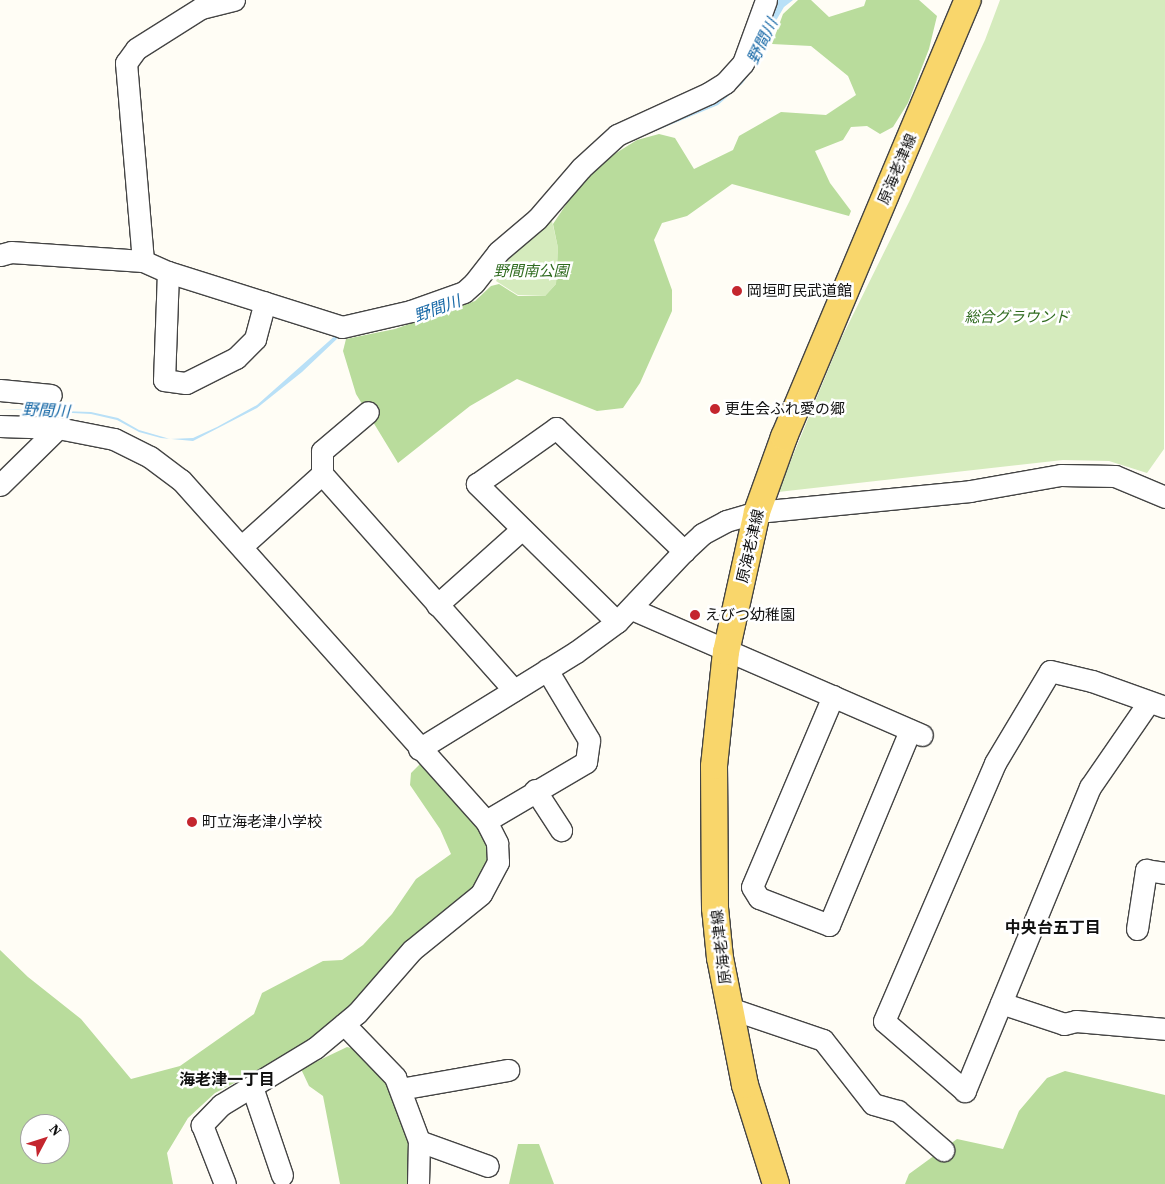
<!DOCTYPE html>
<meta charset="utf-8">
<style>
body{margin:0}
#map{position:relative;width:1165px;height:1184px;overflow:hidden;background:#fffdf5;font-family:"Source Serif 4","Noto Sans JP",serif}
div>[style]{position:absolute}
.green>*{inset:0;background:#d5ebbd}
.forest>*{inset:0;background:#b9dc9c}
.water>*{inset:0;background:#b9e0f7}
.roads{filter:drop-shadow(1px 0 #444) drop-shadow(-1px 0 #444) drop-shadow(0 1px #444) drop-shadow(0 -1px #444)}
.minor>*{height:21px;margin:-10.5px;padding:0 10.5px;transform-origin:10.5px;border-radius:10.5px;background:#fff}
.major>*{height:26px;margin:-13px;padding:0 13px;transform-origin:13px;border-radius:13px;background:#f9d66b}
.dots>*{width:14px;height:14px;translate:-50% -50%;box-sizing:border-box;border:2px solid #fff;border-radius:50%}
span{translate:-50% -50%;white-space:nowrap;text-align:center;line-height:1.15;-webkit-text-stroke:5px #fff;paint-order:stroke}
.street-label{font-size:15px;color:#111}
.park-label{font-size:15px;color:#2f6b1f;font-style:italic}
.poi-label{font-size:15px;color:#111}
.left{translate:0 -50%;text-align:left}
.water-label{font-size:16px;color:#1768a6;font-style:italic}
.neighbourhood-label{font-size:16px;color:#111;font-weight:700}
.north{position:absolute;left:20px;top:1114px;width:50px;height:50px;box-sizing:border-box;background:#fff;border:1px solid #a0a0a0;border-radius:50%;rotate:50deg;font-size:14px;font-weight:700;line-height:20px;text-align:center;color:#111}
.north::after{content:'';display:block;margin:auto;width:18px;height:22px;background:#c4262e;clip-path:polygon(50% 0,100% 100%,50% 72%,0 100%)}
</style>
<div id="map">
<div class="green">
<i style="clip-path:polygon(1000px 0,1165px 0,1164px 449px,1147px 473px,1109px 461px,1063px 460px,778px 492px,840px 341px,910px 200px,985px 40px)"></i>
<i style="clip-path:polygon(552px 221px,558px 248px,556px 284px,545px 296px,518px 295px,496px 281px,506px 262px,519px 247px)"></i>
</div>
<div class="forest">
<i style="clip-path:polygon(798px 0,811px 0,829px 17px,864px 6px,866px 0,919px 0,937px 16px,929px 49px,908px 103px,893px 127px,880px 134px,867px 126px,851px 127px,843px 140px,815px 151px,830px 183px,851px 211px,849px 216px,732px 184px,687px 216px,662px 223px,654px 240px,672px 290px,672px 311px,640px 383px,623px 408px,597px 411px,517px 379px,470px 406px,398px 463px,356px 394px,343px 351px,346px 339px,395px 329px,475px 301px,491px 286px,499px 284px,518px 296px,545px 296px,556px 284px,558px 248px,553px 224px,579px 185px,600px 163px,637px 140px,659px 134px,675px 138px,694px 169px,733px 150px,739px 136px,781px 112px,826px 115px,856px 95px,848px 76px,811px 46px,772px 44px,783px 14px)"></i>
<i style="clip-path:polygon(evenodd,420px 764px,443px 783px,484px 833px,488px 857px,481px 880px,344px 1012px,302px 1048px,215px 1093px,188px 1118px,167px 1153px,173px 1184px,0 1184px,0 950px,28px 977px,81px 1019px,131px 1079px,180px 1066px,254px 1014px,262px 993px,323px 961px,342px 960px,363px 945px,392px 914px,416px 879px,451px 854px,440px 829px,410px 785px,411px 773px,420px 764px,30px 1124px,60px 1124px,60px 1154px,30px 1154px,30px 1124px)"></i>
<i style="clip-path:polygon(347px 1047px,360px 1050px,391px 1080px,413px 1156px,409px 1184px,340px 1184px,323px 1096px,309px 1086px,301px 1069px)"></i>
<i style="clip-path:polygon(1065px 1071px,1165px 1095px,1165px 1184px,905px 1184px,909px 1174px,957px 1139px,1003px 1149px,1019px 1111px,1047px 1078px)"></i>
<i style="clip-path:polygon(518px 1144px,539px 1144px,554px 1184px,509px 1184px)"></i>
</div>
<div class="water">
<i style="clip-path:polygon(778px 0,793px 0,784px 7px,760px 48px,751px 72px,742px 84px,718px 105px,629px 142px,598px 161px,552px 219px,512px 252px,478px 296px,339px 337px,302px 372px,257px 408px,193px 441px,161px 438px,139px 432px,117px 420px,91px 414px,0 409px,91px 412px,118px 418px,139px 430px,170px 439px,193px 438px,217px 427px,257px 405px,337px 334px,489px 277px,599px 154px,711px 101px)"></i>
</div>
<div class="roads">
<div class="minor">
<i style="left:0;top:255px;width:11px;rotate:-15deg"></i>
<i style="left:11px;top:252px;width:132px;rotate:3.9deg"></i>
<i style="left:143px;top:261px;width:27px;rotate:24deg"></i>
<i style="left:168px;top:272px;width:182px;rotate:17.5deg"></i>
<i style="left:342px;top:327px;width:71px;rotate:-13.1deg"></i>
<i style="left:411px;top:311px;width:56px;rotate:-19.7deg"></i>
<i style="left:464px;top:292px;width:13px;rotate:-42deg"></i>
<i style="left:474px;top:283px;width:39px;rotate:-52deg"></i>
<i style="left:498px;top:252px;width:51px;rotate:-40.2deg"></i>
<i style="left:537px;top:219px;width:67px;rotate:-49.2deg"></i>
<i style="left:581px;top:168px;width:49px;rotate:-42.5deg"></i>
<i style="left:617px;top:135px;width:101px;rotate:-24.5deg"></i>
<i style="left:709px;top:93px;width:19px;rotate:-32deg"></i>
<i style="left:725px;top:83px;width:27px;rotate:-48deg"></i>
<i style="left:743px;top:63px;width:67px;rotate:-69.9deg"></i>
<i style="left:143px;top:261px;width:199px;rotate:-94.9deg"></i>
<i style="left:126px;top:63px;width:17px;rotate:-54deg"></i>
<i style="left:136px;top:49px;width:77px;rotate:-32.2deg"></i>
<i style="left:201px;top:8px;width:34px;rotate:-14deg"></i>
<i style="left:168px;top:272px;width:108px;rotate:92.1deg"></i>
<i style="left:164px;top:380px;width:22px;rotate:8deg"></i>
<i style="left:186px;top:383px;width:56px;rotate:-26.6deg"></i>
<i style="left:236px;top:358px;width:27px;rotate:-45deg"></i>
<i style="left:255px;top:339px;width:38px;rotate:-75deg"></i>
<i style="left:0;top:390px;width:51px;rotate:5.6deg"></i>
<i style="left:0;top:426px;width:58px;rotate:2deg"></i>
<i style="left:58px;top:428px;width:57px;rotate:11.1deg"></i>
<i style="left:114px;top:439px;width:40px;rotate:26.6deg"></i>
<i style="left:150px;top:457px;width:39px;rotate:37deg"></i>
<i style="left:181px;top:480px;width:457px;rotate:48.2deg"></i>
<i style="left:486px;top:821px;width:25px;rotate:63deg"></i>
<i style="left:497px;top:843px;width:19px;rotate:87deg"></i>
<i style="left:498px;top:862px;width:36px;rotate:118deg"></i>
<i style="left:481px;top:894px;width:89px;rotate:140.9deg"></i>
<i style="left:412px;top:950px;width:84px;rotate:131.1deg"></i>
<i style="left:357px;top:1013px;width:55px;rotate:140.2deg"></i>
<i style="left:315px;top:1048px;width:110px;rotate:148.8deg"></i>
<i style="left:221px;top:1105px;width:28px;rotate:134deg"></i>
<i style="left:202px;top:1125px;width:63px;rotate:68.7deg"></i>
<i style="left:322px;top:474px;width:23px;rotate:-90deg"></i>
<i style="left:322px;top:451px;width:60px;rotate:-40.3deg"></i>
<i style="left:0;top:485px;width:81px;rotate:-44.5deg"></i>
<i style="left:242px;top:546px;width:108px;rotate:-42deg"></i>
<i style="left:322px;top:474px;width:289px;rotate:48.4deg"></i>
<i style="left:437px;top:605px;width:114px;rotate:-41.8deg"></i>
<i style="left:632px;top:609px;width:316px;rotate:23.5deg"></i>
<i style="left:617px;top:622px;width:197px;rotate:-135.4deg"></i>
<i style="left:477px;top:484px;width:97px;rotate:-35.3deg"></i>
<i style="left:556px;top:428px;width:178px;rotate:43.9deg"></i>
<i style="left:833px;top:696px;width:207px;rotate:113deg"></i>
<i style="left:752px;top:887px;width:13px;rotate:58deg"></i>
<i style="left:759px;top:898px;width:75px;rotate:21.1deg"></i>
<i style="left:829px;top:925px;width:211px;rotate:-67.4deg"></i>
<i style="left:1148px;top:703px;width:102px;rotate:124.6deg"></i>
<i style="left:1090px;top:787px;width:329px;rotate:112.4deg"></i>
<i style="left:965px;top:1091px;width:107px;rotate:-139.2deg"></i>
<i style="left:884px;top:1021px;width:281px;rotate:-66.7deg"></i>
<i style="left:995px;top:763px;width:107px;rotate:-59.1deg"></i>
<i style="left:1050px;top:671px;width:43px;rotate:13.4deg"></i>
<i style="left:1092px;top:681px;width:77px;rotate:19.6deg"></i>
<i style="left:419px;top:749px;width:185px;rotate:-31.7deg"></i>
<i style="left:576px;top:652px;width:51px;rotate:-36.2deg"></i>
<i style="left:617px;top:622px;width:98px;rotate:-46.7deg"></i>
<i style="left:684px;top:551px;width:25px;rotate:-43deg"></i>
<i style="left:702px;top:534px;width:27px;rotate:-28deg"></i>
<i style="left:726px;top:521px;width:32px;rotate:-16deg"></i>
<i style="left:757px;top:512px;width:214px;rotate:-5.6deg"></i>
<i style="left:970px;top:491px;width:92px;rotate:-10deg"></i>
<i style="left:1061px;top:475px;width:54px;rotate:1.1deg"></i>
<i style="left:1115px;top:476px;width:54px;rotate:22.8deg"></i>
<i style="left:535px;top:790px;width:48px;rotate:57deg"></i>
<i style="left:486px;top:821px;width:116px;rotate:-30.5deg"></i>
<i style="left:586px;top:762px;width:22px;rotate:-82deg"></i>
<i style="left:589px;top:740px;width:82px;rotate:-121deg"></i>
<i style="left:1137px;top:929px;width:60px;rotate:-81.3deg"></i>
<i style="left:1146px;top:870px;width:19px;rotate:9deg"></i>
<i style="left:1001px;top:1003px;width:66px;rotate:18.4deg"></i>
<i style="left:1064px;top:1024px;width:12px;rotate:-14deg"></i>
<i style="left:1076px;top:1021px;width:89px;rotate:5.1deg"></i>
<i style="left:729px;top:1008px;width:99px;rotate:18.8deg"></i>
<i style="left:823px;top:1040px;width:81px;rotate:52deg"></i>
<i style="left:873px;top:1104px;width:26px;rotate:16deg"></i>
<i style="left:898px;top:1111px;width:60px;rotate:40.9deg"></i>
<i style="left:344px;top:1024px;width:74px;rotate:46.1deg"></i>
<i style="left:395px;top:1077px;width:68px;rotate:69.4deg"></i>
<i style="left:419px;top:1141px;width:73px;rotate:19.9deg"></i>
<i style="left:252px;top:1087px;width:93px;rotate:71.2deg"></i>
<i style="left:400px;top:1089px;width:110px;rotate:-10deg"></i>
<i style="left:418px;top:1184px;width:43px;rotate:-88.7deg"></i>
</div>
<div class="major">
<i style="left:776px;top:1184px;width:104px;rotate:-107.4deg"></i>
<i style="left:745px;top:1085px;width:129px;rotate:-101.1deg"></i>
<i style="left:720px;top:958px;width:50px;rotate:-95.7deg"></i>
<i style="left:715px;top:908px;width:142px;rotate:-90.4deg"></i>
<i style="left:714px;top:766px;width:115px;rotate:-84deg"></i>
<i style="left:726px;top:652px;width:143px;rotate:-77.5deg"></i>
<i style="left:757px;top:512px;width:80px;rotate:-70.2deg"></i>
<i style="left:784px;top:437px;width:474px;rotate:-67.2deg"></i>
</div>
</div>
<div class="dots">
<i style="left:737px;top:291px;background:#c4262e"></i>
<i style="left:715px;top:409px;background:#c4262e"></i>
<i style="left:695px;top:615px;background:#c4262e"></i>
<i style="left:192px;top:822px;background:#c4262e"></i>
</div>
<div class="street-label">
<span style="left:897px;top:169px;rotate:-67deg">原海老津線</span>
<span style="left:750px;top:546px;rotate:-77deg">原海老津線</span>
<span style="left:721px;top:947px;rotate:-97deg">原海老津線</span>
</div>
<div class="park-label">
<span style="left:531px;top:271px">野間南公園</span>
<span style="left:1017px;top:317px">総合グラウンド</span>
</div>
<div class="poi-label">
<span class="left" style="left:747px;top:291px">岡垣町民武道館</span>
<span class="left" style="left:725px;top:409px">更生会ふれ愛の郷</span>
<span class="left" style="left:705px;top:615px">えびつ幼稚園</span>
<span class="left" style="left:202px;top:822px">町立海老津小学校</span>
</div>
<div class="water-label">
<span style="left:762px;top:41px;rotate:-64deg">野間川</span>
<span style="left:437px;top:308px;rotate:-20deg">野間川</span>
<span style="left:46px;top:410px;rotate:3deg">野間川</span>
</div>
<div class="neighbourhood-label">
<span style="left:1053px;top:927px">中央台五丁目</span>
<span style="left:227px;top:1079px">海老津一丁目</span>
</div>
<div class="north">N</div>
</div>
